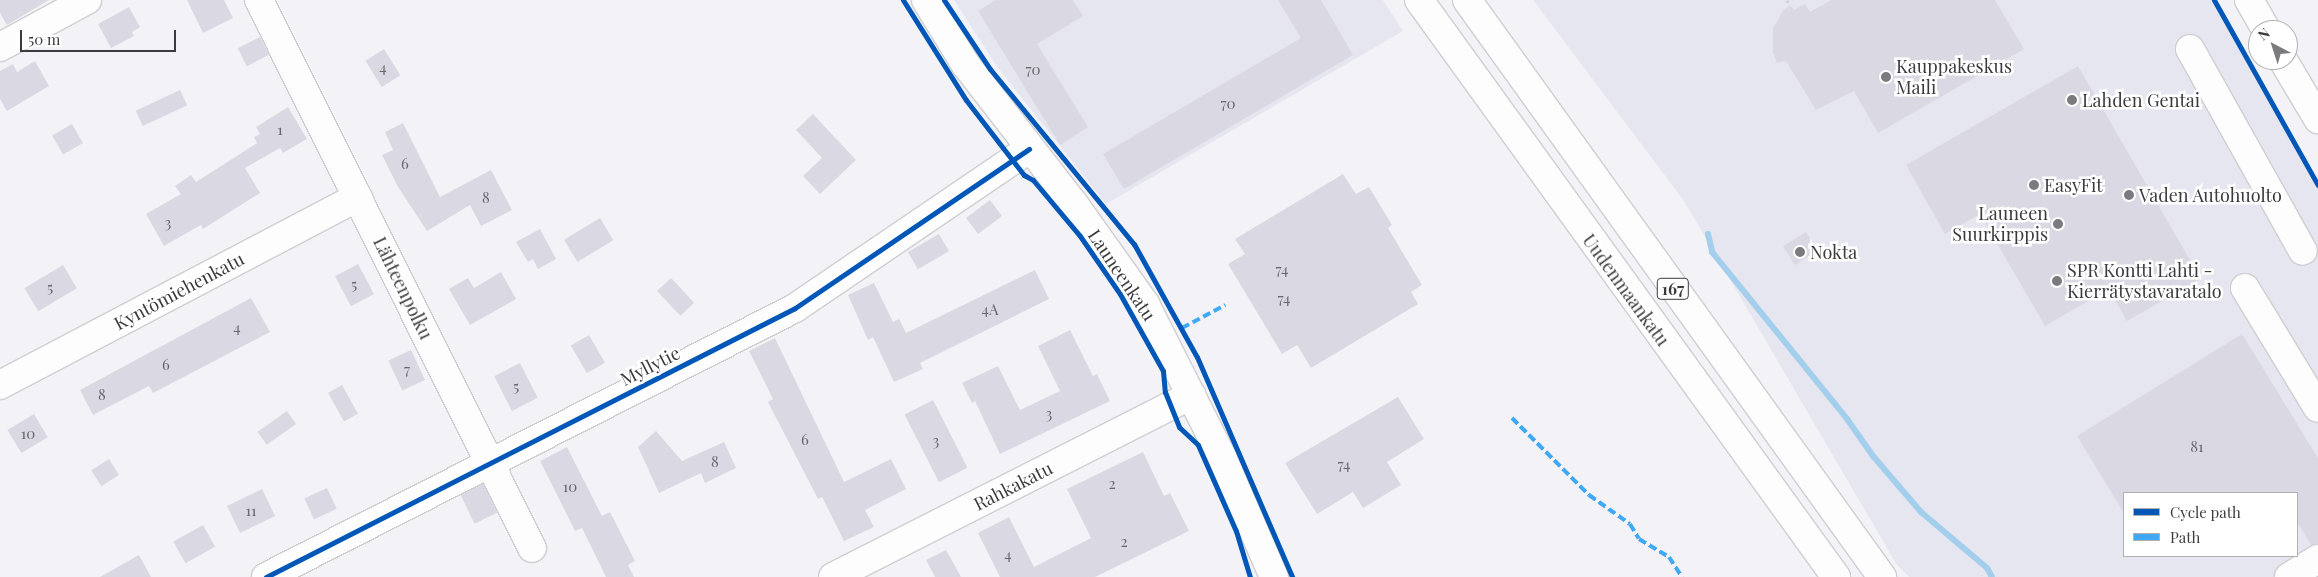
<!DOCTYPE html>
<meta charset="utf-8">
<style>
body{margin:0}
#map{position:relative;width:2318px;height:577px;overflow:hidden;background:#f3f3f7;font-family:"Playfair Display",serif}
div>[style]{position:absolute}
.built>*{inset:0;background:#e6e6f1}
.stream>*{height:6px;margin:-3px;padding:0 3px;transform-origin:3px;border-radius:3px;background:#a4cfec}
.building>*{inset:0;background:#dad9e3;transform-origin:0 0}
.path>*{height:3px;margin-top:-1.5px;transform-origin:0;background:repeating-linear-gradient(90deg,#d2d2d4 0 2.5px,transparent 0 5px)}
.roads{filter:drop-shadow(1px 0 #cfcfd2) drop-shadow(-1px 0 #cfcfd2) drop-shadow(0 1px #cfcfd2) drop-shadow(0 -1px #cfcfd2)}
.minor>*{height:28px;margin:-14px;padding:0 14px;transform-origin:14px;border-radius:14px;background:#fdfdfe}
.major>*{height:28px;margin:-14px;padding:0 14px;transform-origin:14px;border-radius:14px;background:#fdfdfe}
.quiet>*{height:4px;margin-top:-2px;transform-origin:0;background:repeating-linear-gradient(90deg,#3fa9f5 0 8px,transparent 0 12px)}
.cycleway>*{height:5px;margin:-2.5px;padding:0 2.5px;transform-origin:2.5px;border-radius:2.5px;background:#0057b8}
.dots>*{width:14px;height:14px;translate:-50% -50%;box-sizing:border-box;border:2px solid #fff;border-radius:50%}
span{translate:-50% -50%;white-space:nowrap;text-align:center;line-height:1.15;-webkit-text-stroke:5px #fff;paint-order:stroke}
.number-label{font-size:15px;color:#67676c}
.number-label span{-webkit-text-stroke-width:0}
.shield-label span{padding:1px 4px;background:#fff;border:1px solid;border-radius:4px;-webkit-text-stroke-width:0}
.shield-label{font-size:16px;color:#3b3b3e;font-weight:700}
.poi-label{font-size:18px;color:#3b3b3e}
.left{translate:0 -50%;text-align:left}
.right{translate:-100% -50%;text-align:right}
.street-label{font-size:18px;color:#3b3b3e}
.legend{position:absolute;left:2123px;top:492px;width:175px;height:65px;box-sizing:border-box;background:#fff;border:1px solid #b1b1b2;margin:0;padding:6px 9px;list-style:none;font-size:15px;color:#3b3b3e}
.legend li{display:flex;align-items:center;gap:10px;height:25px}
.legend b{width:25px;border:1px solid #b1b1b2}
.north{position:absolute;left:2248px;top:20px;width:50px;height:50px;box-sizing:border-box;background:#fff;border:1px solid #b1b1b2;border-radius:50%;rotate:320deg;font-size:14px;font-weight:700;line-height:20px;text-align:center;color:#3b3b3e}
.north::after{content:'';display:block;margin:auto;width:18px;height:22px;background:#7b7b7f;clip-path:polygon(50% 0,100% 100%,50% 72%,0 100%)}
.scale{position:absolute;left:20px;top:30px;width:156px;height:22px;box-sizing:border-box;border:2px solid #3b3b3e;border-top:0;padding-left:6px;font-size:15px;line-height:18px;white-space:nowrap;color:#3b3b3e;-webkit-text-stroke:4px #fff;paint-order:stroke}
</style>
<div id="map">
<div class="built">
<i style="clip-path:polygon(954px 0,1383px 0,1403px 31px,1106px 204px,998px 68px)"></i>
<i style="clip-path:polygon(evenodd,1533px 0,2213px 0,2318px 182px,2318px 577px,1909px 577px,1897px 565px,1684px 201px,1533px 0,2124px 493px,2297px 493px,2297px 556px,2124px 556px,2124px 493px)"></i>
</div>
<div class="stream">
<i style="left:1708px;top:234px;width:18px;rotate:77deg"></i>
<i style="left:1712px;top:252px;width:215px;rotate:51deg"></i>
<i style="left:1847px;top:419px;width:45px;rotate:54.9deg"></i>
<i style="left:1873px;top:456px;width:74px;rotate:49.4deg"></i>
<i style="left:1921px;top:512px;width:87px;rotate:40.3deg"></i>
<i style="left:1987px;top:568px;width:10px;rotate:61deg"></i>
</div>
<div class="building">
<i style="clip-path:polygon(0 0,49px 0,7px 25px,0 13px)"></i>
<i style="clip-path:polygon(187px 0,224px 0,233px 18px,203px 33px)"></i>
<i style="clip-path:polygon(995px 0,1073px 0,1083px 16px,1037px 44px,1088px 127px,1060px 145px,978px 11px)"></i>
<i style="clip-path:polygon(1278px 0,1321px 0,1353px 55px,1124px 189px,1103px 154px,1301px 38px)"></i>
<i style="clip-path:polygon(1831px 0,1995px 0,2024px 49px,1878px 133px,1854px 91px,1816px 110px,1786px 61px,1777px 63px,1773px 53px,1773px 28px,1783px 11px,1790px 5px,1794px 10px,1805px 4px,1810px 12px)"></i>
<i style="clip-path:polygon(129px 7px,140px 27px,132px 32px,134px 36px,111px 48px,98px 24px)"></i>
<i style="left:260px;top:37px;width:20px;height:25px;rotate:63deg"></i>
<i style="left:384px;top:49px;width:31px;height:22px;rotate:58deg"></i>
<i style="clip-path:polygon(35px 61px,49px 86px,7px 111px,0 99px,0 71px,13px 64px,17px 72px)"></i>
<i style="clip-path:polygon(2078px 66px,2201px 279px,2127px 321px,2109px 289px,2045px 326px,1980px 214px,1945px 234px,1906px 165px)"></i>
<i style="left:180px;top:90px;width:17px;height:49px;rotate:65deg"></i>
<i style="clip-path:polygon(288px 107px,307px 139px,283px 153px,280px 148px,245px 168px,260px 193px,203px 229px,201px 225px,164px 246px,146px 214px,181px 194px,175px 186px,191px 175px,196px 182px,257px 143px,254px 137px,260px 134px,256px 127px)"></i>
<i style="clip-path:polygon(813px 114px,856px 160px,820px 194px,803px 176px,822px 158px,796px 130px)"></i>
<i style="clip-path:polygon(403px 123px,440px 197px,491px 170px,512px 210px,481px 226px,470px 205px,427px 231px,398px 187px,382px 155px,393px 150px,385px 132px)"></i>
<i style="left:72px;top:124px;width:22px;height:23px;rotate:60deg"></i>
<i style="clip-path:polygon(1343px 174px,1356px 194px,1369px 187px,1392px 225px,1388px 228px,1422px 285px,1411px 292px,1418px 304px,1311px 368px,1297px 345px,1282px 354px,1228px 264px,1245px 254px,1235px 239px)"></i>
<i style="left:990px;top:200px;width:20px;height:30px;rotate:53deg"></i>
<i style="left:600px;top:218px;width:26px;height:42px;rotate:59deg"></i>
<i style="clip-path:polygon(540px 229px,556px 259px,538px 269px,533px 259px,528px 262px,516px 242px)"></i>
<i style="left:1806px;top:232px;width:22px;height:27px;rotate:58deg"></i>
<i style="left:939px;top:234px;width:20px;height:36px;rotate:60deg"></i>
<i style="left:358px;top:264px;width:34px;height:26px;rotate:62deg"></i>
<i style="left:63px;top:265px;width:27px;height:45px;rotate:59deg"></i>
<i style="clip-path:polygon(1035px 270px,1049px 299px,920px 363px,923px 369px,894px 382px,873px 337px,868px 340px,848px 295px,874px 283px,893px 322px,899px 319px,906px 333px)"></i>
<i style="clip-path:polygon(501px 272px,516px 299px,470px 325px,449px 289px,468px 278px,474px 288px)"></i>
<i style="left:671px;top:278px;width:34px;height:19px;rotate:47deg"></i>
<i style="clip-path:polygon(251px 298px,270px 332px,153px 393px,149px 386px,93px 415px,80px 390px)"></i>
<i style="clip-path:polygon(1070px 330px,1093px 376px,1097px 374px,1110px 401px,1000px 454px,975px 401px,972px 403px,962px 383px,998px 366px,1020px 410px,1060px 391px,1038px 346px)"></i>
<i style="clip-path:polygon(2242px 334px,2318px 458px,2318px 543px,2311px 545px,2297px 522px,2297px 493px,2124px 493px,2124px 513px,2077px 436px)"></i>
<i style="left:589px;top:335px;width:32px;height:21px;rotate:60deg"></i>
<i style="clip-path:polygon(775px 338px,844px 482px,891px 459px,906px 489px,865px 510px,874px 527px,844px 541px,822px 497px,818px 499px,768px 402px,773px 399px,749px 351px)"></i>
<i style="left:411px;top:350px;width:33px;height:25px;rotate:65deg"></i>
<i style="left:520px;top:363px;width:39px;height:29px;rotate:63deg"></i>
<i style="left:342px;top:385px;width:33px;height:16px;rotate:61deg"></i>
<i style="clip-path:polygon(1398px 397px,1424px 439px,1387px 462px,1401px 485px,1363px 508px,1353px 492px,1317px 514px,1285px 463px)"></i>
<i style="left:933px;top:400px;width:76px;height:32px;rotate:63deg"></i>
<i style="left:287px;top:411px;width:16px;height:36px;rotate:55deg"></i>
<i style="left:34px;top:414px;width:27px;height:31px;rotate:59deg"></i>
<i style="clip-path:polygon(656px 431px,682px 461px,724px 442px,736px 468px,705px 483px,701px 473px,659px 493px,638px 447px)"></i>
<i style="clip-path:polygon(567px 447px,602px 516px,610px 512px,635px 561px,628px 565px,634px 577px,606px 577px,582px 528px,575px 531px,540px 461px)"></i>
<i style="clip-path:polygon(1143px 452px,1164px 496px,1170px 493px,1189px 531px,1095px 577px,1000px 577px,978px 533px,1009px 517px,1034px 567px,1091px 538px,1067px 489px)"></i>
<i style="left:109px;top:459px;width:19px;height:21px;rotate:58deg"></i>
<i style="left:483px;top:484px;width:32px;height:25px;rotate:64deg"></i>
<i style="left:327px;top:488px;width:23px;height:25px;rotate:65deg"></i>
<i style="left:262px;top:489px;width:30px;height:39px;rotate:64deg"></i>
<i style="left:203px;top:525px;width:25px;height:34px;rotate:61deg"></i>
<i style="clip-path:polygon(946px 550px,961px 577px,935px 577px,926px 560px)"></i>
<i style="clip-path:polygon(139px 555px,151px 577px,100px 577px)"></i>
</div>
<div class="path">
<i style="left:1787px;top:0;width:3px;rotate:72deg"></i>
</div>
<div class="roads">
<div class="minor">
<i style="left:259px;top:0;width:612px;rotate:63.52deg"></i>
<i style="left:926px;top:0;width:76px;rotate:58.4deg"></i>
<i style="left:966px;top:65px;width:176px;rotate:52.2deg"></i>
<i style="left:1074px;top:204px;width:123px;rotate:54.6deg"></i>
<i style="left:1145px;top:304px;width:171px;rotate:63.3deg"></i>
<i style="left:1222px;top:457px;width:131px;rotate:66.6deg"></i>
<i style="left:2249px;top:0;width:34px;rotate:60deg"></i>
<i style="left:0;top:47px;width:99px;rotate:-28.4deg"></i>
<i style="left:2190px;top:49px;width:231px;rotate:60.8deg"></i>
<i style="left:2283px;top:60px;width:69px;rotate:59.3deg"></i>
<i style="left:2245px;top:288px;width:140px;rotate:58.7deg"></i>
<i style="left:0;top:385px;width:404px;rotate:-27.7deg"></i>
<i style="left:266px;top:577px;width:593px;rotate:-26.95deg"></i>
<i style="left:795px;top:308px;width:283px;rotate:-34.2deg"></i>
<i style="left:833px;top:577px;width:402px;rotate:-26.9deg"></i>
<i style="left:2289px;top:577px;width:34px;rotate:-32deg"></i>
</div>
<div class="major">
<i style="left:1419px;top:0;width:712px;rotate:54.14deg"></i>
<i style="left:1467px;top:0;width:711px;rotate:54.27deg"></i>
</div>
</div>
<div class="quiet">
<i style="left:1182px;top:328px;width:49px;rotate:-28.1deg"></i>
<i style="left:1512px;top:418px;width:109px;rotate:45deg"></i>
<i style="left:1589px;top:495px;width:50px;rotate:35.3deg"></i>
<i style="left:1630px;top:524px;width:17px;rotate:59deg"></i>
<i style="left:1639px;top:539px;width:35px;rotate:31deg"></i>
<i style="left:1669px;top:557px;width:24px;rotate:57deg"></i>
</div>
<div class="cycleway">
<i style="left:903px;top:0;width:118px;rotate:57.8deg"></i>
<i style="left:966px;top:100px;width:95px;rotate:52.3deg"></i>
<i style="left:1024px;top:175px;width:10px;rotate:29deg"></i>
<i style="left:1033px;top:180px;width:73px;rotate:50deg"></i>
<i style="left:1080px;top:236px;width:70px;rotate:55.4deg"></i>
<i style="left:1120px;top:294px;width:88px;rotate:60.8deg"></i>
<i style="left:1163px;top:371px;width:21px;rotate:85deg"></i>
<i style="left:1165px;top:392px;width:38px;rotate:68deg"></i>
<i style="left:1179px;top:427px;width:26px;rotate:43deg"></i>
<i style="left:1198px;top:445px;width:94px;rotate:66.2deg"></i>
<i style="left:1236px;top:531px;width:48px;rotate:73.1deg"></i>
<i style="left:944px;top:0;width:83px;rotate:56.3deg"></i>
<i style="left:990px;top:69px;width:227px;rotate:50.6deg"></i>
<i style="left:1134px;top:244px;width:129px;rotate:60.9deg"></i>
<i style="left:1197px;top:357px;width:240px;rotate:66.6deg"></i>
<i style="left:2214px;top:0;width:212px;rotate:60.7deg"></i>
<i style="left:266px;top:577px;width:593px;rotate:-26.95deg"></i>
<i style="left:795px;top:308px;width:283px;rotate:-34.2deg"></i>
</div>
<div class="dots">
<i style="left:1886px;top:77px;background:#7b7b7f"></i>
<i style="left:2072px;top:100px;background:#7b7b7f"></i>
<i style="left:2034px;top:185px;background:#7b7b7f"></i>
<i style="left:2129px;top:195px;background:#7b7b7f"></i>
<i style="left:2058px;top:224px;background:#7b7b7f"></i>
<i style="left:1800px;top:252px;background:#7b7b7f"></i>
<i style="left:2057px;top:281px;background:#7b7b7f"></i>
</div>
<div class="number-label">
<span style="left:383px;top:68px">4</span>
<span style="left:1033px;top:70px">70</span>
<span style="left:1228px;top:104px">70</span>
<span style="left:280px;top:130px">1</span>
<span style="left:405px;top:164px">6</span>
<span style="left:486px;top:198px">8</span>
<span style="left:168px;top:223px">3</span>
<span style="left:1282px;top:270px">74</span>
<span style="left:354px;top:285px">5</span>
<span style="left:50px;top:288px">5</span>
<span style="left:1284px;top:299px">74</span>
<span style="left:990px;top:310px">4A</span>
<span style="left:237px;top:328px">4</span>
<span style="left:166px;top:365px">6</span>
<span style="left:407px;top:370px">7</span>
<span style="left:516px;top:387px">5</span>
<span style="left:102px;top:395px">8</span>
<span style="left:1049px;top:414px">3</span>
<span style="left:28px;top:434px">10</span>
<span style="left:805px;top:440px">6</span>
<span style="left:936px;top:441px">3</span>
<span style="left:2197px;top:447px">81</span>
<span style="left:715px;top:462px">8</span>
<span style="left:1344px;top:465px">74</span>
<span style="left:1112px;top:484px">2</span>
<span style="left:570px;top:487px">10</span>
<span style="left:251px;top:511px">11</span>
<span style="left:1124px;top:542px">2</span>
<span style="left:1008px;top:555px">4</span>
</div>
<div class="shield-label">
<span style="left:1673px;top:289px">167</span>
</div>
<div class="poi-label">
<span class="left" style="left:1896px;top:77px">Kauppakeskus<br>Maili</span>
<span class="left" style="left:2082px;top:100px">Lahden Gentai</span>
<span class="left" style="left:2044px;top:185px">EasyFit</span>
<span class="left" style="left:2139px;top:195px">Vaden Autohuolto</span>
<span class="right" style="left:2048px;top:224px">Launeen<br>Suurkirppis</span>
<span class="left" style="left:1810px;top:252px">Nokta</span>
<span class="left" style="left:2067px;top:281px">SPR Kontti Lahti -<br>Kierrätystavaratalo</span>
</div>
<div class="street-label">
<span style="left:1122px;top:275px;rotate:56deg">Launeenkatu</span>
<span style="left:403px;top:288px;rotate:64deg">Lähteenpolku</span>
<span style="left:1626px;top:290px;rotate:54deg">Uudenmaankatu</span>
<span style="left:179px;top:291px;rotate:-28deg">Kyntömiehenkatu</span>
<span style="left:650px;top:366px;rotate:-27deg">Myllytie</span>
<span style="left:1013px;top:486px;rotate:-27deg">Rahkakatu</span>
</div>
<ul class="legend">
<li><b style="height:6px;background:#0057b8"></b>Cycle path</li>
<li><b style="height:6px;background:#3fa9f5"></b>Path</li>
</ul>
<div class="north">N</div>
<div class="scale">50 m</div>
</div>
